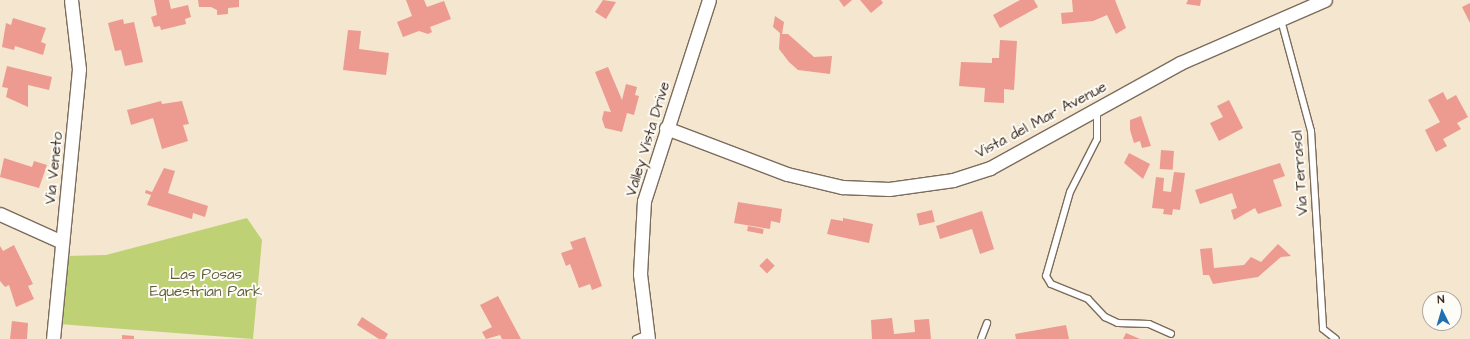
<!DOCTYPE html>
<style>
body{margin:0}
#map{position:relative;width:1470px;height:339px;overflow:hidden;background:#f5e6cf;font-family:"Architects Daughter",sans-serif}
div>[style]{position:absolute}
.green>*{inset:0;background:#bed275}
.building>*{inset:0;background:#ed9a90;transform-origin:0 0}
.roads{filter:drop-shadow(1px 0 #7c6c5c) drop-shadow(-1px 0 #7c6c5c) drop-shadow(0 1px #7c6c5c) drop-shadow(0 -1px #7c6c5c)}
.service>*{height:6px;margin:-3px;padding:0 3px;transform-origin:3px;border-radius:3px;background:#fff}
.minor>*{height:13px;margin:-6.5px;padding:0 6.5px;transform-origin:6.5px;border-radius:6.5px;background:#fff}
span{translate:-50% -50%;white-space:nowrap;text-align:center;line-height:1.15;-webkit-text-stroke:4px #fdfcf7;paint-order:stroke}
.street-label{font-size:15px;color:#3b2a1e}
.park-label{font-size:15px;color:#625c38}
.north{position:absolute;left:1422px;top:291px;width:40px;height:40px;box-sizing:border-box;background:#fdfcf7;border:1px solid #afa8a0;border-radius:50%;rotate:355deg;font-size:11px;font-weight:700;line-height:16px;text-align:center;color:#3b2a1e}
.north::after{content:'';display:block;margin:auto;width:14px;height:18px;background:#1f6fb2;clip-path:polygon(50% 0,100% 100%,50% 72%,0 100%)}
</style>
<div id="map">
<div class="green">
<i style="clip-path:polygon(247px 218px,262px 240px,253px 339px,59px 324px,66px 256px,106px 255px)"></i>
</div>
<div class="building">
<i style="clip-path:polygon(154px 0,169px 0,171px 9px,188px 5px,191px 17px,185px 19px,186px 24px,161px 30px,160px 26px,154px 27px,151px 17px,157px 15px)"></i>
<i style="clip-path:polygon(198px 0,239px 0,239px 7px,228px 8px,228px 14px,217px 15px,217px 10px,211px 7px,199px 7px)"></i>
<i style="clip-path:polygon(406px 0,424px 0,427px 7px,444px 1px,451px 19px,430px 27px,432px 32px,428px 34px,419px 31px,403px 37px,397px 22px,412px 16px)"></i>
<i style="clip-path:polygon(603px 0,616px 2px,606px 19px,595px 12px)"></i>
<i style="clip-path:polygon(839px 0,852px 0,844px 7px)"></i>
<i style="clip-path:polygon(860px 0,881px 0,883px 3px,871px 13px)"></i>
<i style="clip-path:polygon(1020px 0,1034px 0,1038px 7px,1000px 28px,993px 15px)"></i>
<i style="clip-path:polygon(1072px 0,1115px 0,1126px 28px,1116px 34px,1107px 15px,1093px 21px,1062px 24px,1061px 13px,1073px 12px)"></i>
<i style="clip-path:polygon(1188px 0,1201px 0,1200px 6px,1186px 4px)"></i>
<i style="clip-path:polygon(1470px 3px,1470px 23px,1462px 7px)"></i>
<i style="clip-path:polygon(775px 16px,784px 22px,782px 34px,788px 34px,814px 57px,832px 56px,830px 74px,798px 70px,789px 62px,779px 49px,780px 33px,773px 27px)"></i>
<i style="clip-path:polygon(13px 18px,46px 28px,41px 42px,46px 44px,43px 55px,15px 46px,14px 50px,2px 47px,6px 23px,11px 25px)"></i>
<i style="clip-path:polygon(123px 19px,124px 24px,134px 22px,143px 62px,125px 66px,121px 50px,115px 51px,108px 23px)"></i>
<i style="clip-path:polygon(348px 30px,361px 31px,359px 49px,389px 53px,386px 75px,343px 70px)"></i>
<i style="clip-path:polygon(1000px 40px,1017px 41px,1014px 90px,1004px 89px,1004px 103px,984px 102px,985px 88px,959px 86px,961px 62px,992px 63px,992px 58px,999px 58px)"></i>
<i style="clip-path:polygon(7px 66px,52px 77px,49px 90px,28px 85px,28px 107px,6px 97px,8px 88px,2px 87px)"></i>
<i style="clip-path:polygon(608px 67px,622px 100px,626px 84px,637px 87px,635px 95px,639px 96px,634px 115px,627px 113px,622px 132px,605px 128px,602px 119px,604px 111px,611px 112px,595px 72px)"></i>
<i style="clip-path:polygon(1443px 92px,1447px 100px,1456px 95px,1468px 117px,1457px 123px,1461px 129px,1443px 139px,1447px 146px,1436px 152px,1425px 130px,1440px 122px,1428px 100px)"></i>
<i style="clip-path:polygon(1229px 100px,1243px 128px,1219px 141px,1210px 123px,1223px 117px,1217px 106px)"></i>
<i style="clip-path:polygon(161px 101px,162px 104px,182px 101px,189px 124px,183px 125px,188px 141px,162px 149px,153px 118px,131px 125px,127px 110px)"></i>
<i style="clip-path:polygon(1141px 116px,1151px 146px,1142px 148px,1140px 141px,1134px 143px,1130px 130px,1130px 120px)"></i>
<i style="left:1161px;top:150px;width:13px;height:19px;rotate:4deg"></i>
<i style="clip-path:polygon(1129px 153px,1150px 164px,1143px 179px,1124px 163px)"></i>
<i style="clip-path:polygon(4px 158px,32px 167px,34px 161px,47px 165px,39px 188px,0 177px)"></i>
<i style="clip-path:polygon(1280px 163px,1285px 176px,1273px 180px,1282px 206px,1258px 214px,1255px 208px,1234px 220px,1231px 210px,1237px 208px,1232px 193px,1200px 204px,1195px 190px)"></i>
<i style="clip-path:polygon(164px 168px,175px 171px,168px 193px,208px 206px,205px 217px,193px 213px,192px 219px,147px 205px,151px 195px,145px 193px,146px 190px,152px 192px)"></i>
<i style="clip-path:polygon(1174px 172px,1185px 173px,1180px 210px,1173px 209px,1172px 215px,1163px 214px,1164px 209px,1152px 208px,1156px 177px,1164px 178px,1163px 191px,1171px 192px)"></i>
<i style="clip-path:polygon(738px 202px,782px 209px,780px 223px,771px 221px,770px 229px,734px 223px)"></i>
<i style="left:932px;top:210px;width:12px;height:16px;rotate:76deg"></i>
<i style="clip-path:polygon(982px 211px,994px 249px,980px 254px,972px 229px,940px 239px,936px 226px)"></i>
<i style="clip-path:polygon(843px 218px,873px 224px,869px 243px,827px 234px,831px 219px,843px 221px)"></i>
<i style="left:748px;top:226px;width:16px;height:5px;rotate:11deg"></i>
<i style="clip-path:polygon(585px 237px,602px 286px,592px 290px,590px 284px,579px 288px,570px 264px,566px 266px,561px 253px,573px 249px,570px 242px)"></i>
<i style="clip-path:polygon(1278px 244px,1291px 256px,1281px 257px,1258px 277px,1213px 284px,1209px 275px,1203px 275px,1200px 249px,1212px 248px,1214px 268px,1244px 265px,1251px 257px,1261px 262px)"></i>
<i style="clip-path:polygon(14px 245px,33px 284px,28px 286px,34px 299px,16px 307px,9px 285px,5px 287px,0 281px,0 246px,3px 251px)"></i>
<i style="left:767px;top:258px;width:11px;height:11px;rotate:45deg"></i>
<i style="clip-path:polygon(498px 296px,521px 339px,502px 339px,500px 335px,486px 339px,482px 332px,492px 327px,480px 305px)"></i>
<i style="clip-path:polygon(362px 317px,388px 334px,385px 339px,379px 339px,357px 325px)"></i>
<i style="clip-path:polygon(892px 318px,894px 334px,915px 332px,914px 320px,929px 319px,931px 339px,872px 339px,871px 320px)"></i>
<i style="clip-path:polygon(12px 321px,28px 323px,27px 339px,10px 339px)"></i>
<i style="clip-path:polygon(1066px 325px,1069px 339px,1016px 339px,1015px 334px)"></i>
<i style="clip-path:polygon(1126px 333px,1140px 339px,1123px 339px)"></i>
<i style="clip-path:polygon(122px 335px,134px 336px,134px 339px,122px 339px)"></i>
</div>
<div class="roads">
<div class="service">
<i style="left:1281px;top:20px;width:115px;rotate:74.9deg"></i>
<i style="left:1311px;top:131px;width:198px;rotate:86.5deg"></i>
<i style="left:1323px;top:329px;width:16px;rotate:38deg"></i>
<i style="left:1097px;top:110px;width:29px;rotate:90deg"></i>
<i style="left:1097px;top:139px;width:59px;rotate:117deg"></i>
<i style="left:1070px;top:192px;width:87px;rotate:105.9deg"></i>
<i style="left:1046px;top:276px;width:9px;rotate:58deg"></i>
<i style="left:1051px;top:284px;width:40px;rotate:22deg"></i>
<i style="left:1088px;top:299px;width:25px;rotate:47deg"></i>
<i style="left:1105px;top:317px;width:14px;rotate:25deg"></i>
<i style="left:1118px;top:323px;width:31px;rotate:2deg"></i>
<i style="left:1149px;top:324px;width:24px;rotate:24deg"></i>
<i style="left:636px;top:339px;width:12px;rotate:-24deg"></i>
<i style="left:981px;top:339px;width:17px;rotate:-69deg"></i>
</div>
<div class="minor">
<i style="left:666px;top:128px;width:129px;rotate:20.8deg"></i>
<i style="left:787px;top:174px;width:57px;rotate:13.3deg"></i>
<i style="left:842px;top:187px;width:47px;rotate:2.4deg"></i>
<i style="left:889px;top:189px;width:65px;rotate:-8deg"></i>
<i style="left:953px;top:180px;width:39px;rotate:-18deg"></i>
<i style="left:990px;top:168px;width:217px;rotate:-28.9deg"></i>
<i style="left:1180px;top:63px;width:158px;rotate:-23.5deg"></i>
<i style="left:0;top:214px;width:68px;rotate:24.3deg"></i>
<i style="left:53px;top:339px;width:271px;rotate:-84.5deg"></i>
<i style="left:79px;top:69px;width:69px;rotate:-96.6deg"></i>
<i style="left:648px;top:339px;width:65px;rotate:-97deg"></i>
<i style="left:640px;top:274px;width:73px;rotate:-86.9deg"></i>
<i style="left:644px;top:201px;width:211px;rotate:-72.1deg"></i>
</div>
</div>
<div class="street-label">
<span style="left:1041px;top:120px;rotate:-28deg">Vista del Mar Avenue</span>
<span style="left:648px;top:139px;rotate:-73deg">Valley Vista Drive</span>
<span style="left:54px;top:168px;rotate:-84deg">Via Veneto</span>
<span style="left:1300px;top:173px;rotate:-94deg">Via Terrasol</span>
</div>
<div class="park-label">
<span style="left:206px;top:283px">Las Posas<br>Equestrian Park</span>
</div>
<div class="north">N</div>
</div>
